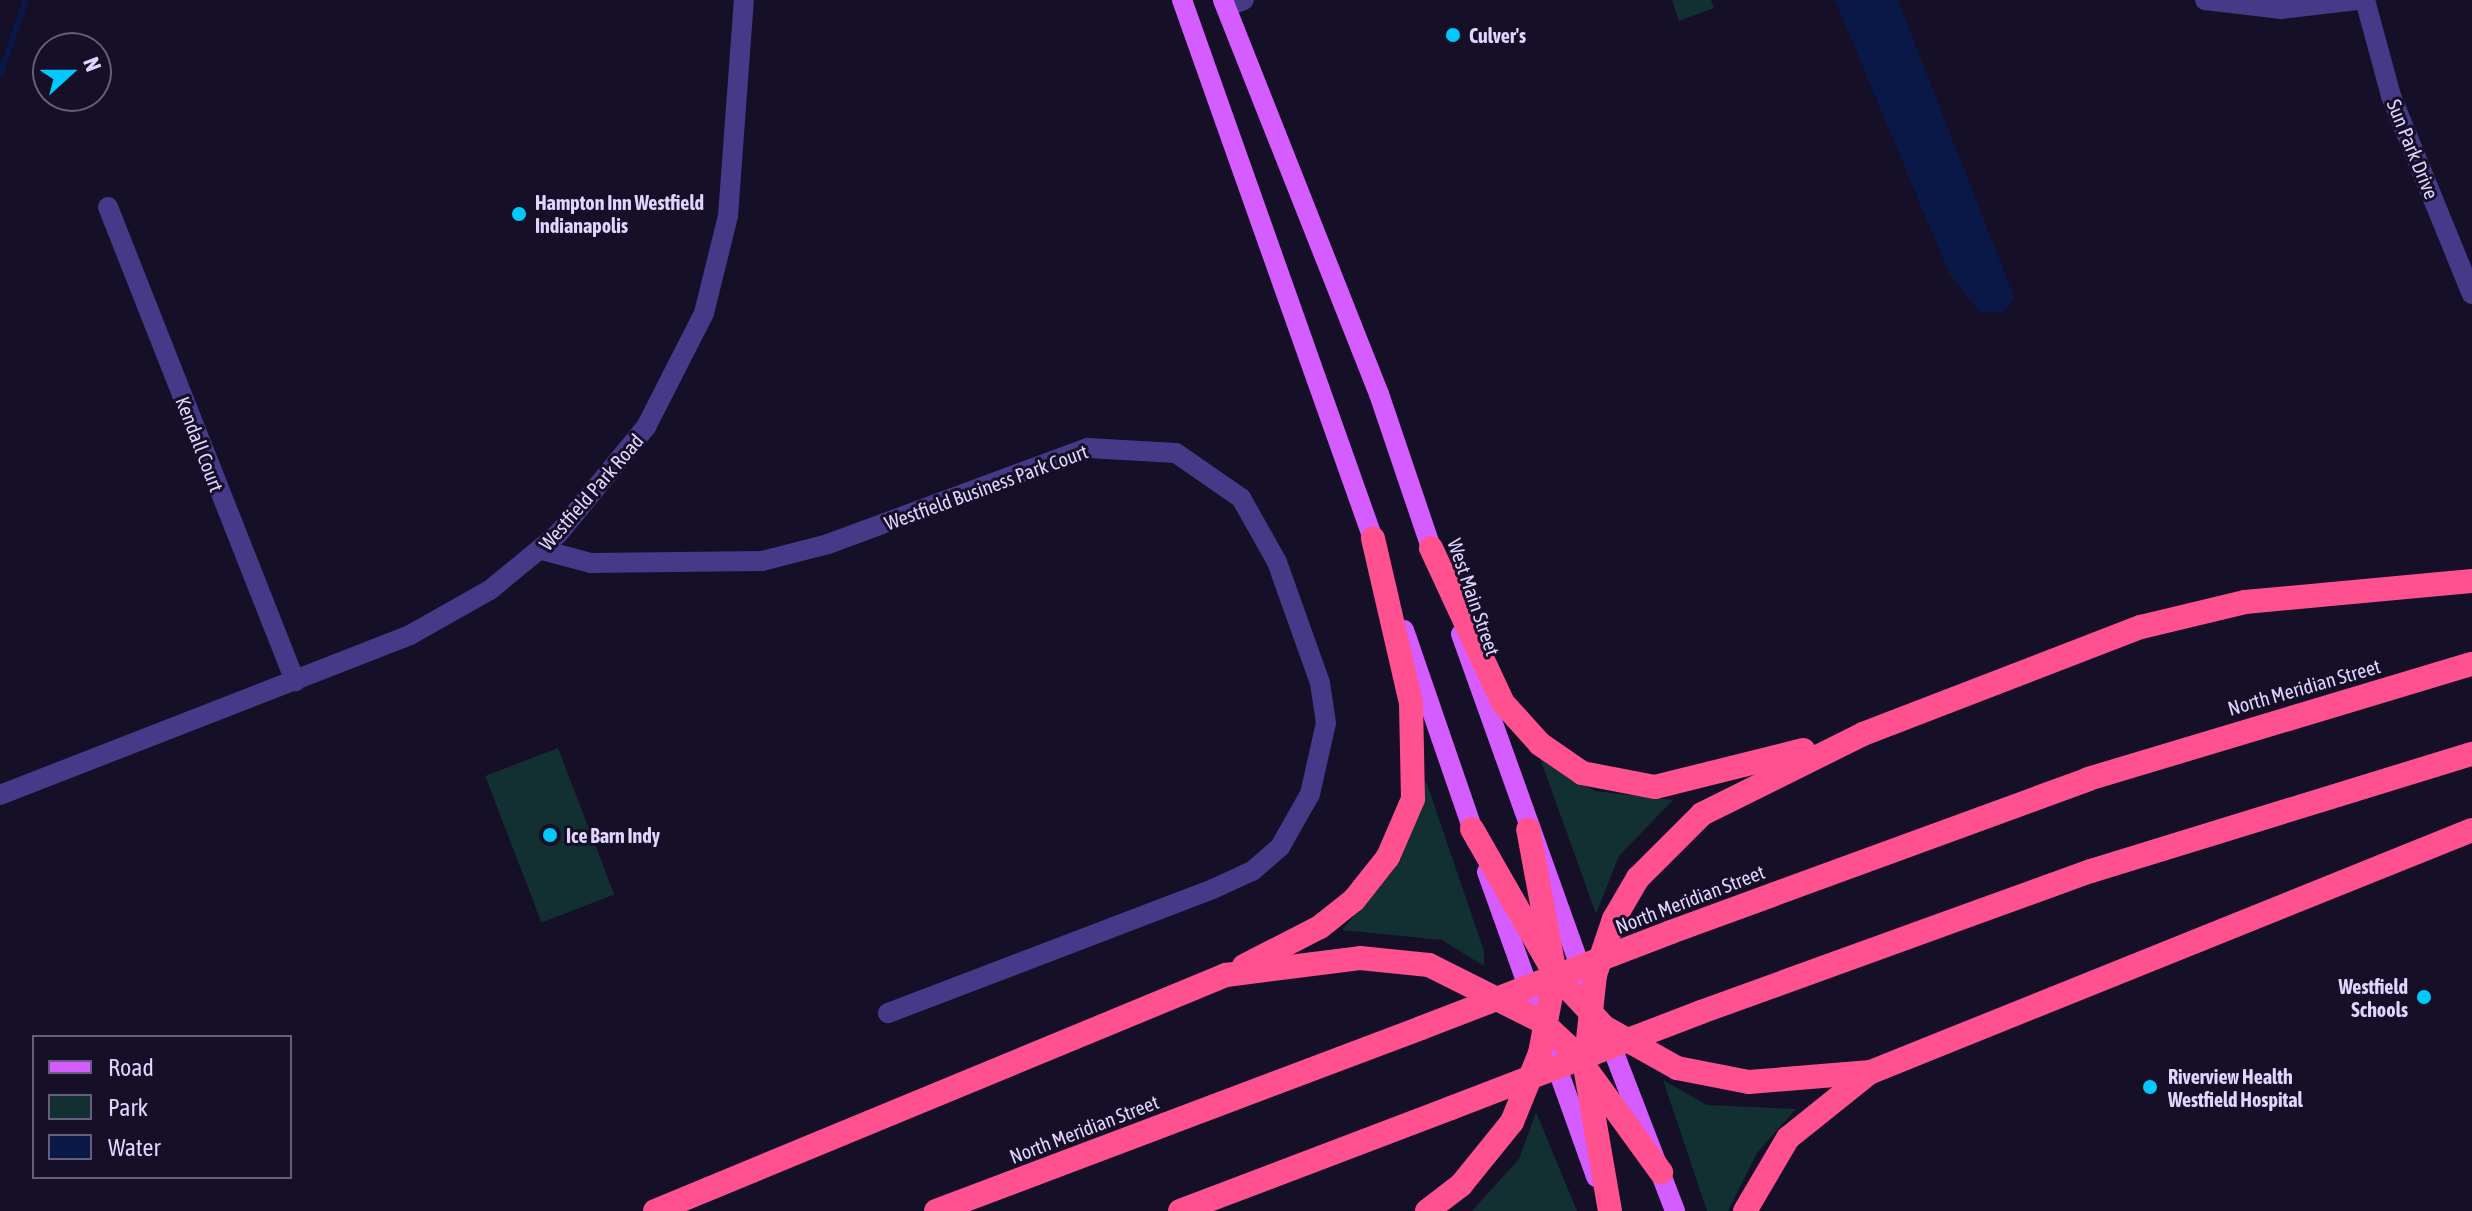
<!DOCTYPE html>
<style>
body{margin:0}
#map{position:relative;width:2472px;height:1211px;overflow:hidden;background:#160f28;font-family:"Asap Condensed",sans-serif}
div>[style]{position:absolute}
.green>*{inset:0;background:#122f32;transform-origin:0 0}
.water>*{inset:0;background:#091847}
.stream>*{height:6px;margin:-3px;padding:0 3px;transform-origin:3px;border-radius:3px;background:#091847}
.minor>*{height:20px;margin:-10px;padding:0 10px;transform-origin:10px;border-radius:10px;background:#453988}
.primary>*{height:20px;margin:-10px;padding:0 10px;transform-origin:10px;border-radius:10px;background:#d55cff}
.motorway>*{height:24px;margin:-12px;padding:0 12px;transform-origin:12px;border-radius:12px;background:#ff5090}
.motorway-bridge>*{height:24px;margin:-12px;padding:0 12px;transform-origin:12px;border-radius:12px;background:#ff5090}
.dots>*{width:22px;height:22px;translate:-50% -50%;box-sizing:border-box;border:4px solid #160f28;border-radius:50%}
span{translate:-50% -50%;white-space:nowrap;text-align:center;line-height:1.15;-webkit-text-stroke:6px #160f28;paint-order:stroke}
.poi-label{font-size:20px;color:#dfd5ff;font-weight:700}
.left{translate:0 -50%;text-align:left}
.right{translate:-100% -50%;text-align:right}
.street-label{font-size:20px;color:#dfd5ff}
.legend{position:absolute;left:32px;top:1035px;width:260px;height:144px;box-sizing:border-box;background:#160f28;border:2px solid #665e7e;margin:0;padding:10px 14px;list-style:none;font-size:24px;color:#dfd5ff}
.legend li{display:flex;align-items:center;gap:16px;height:40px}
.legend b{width:40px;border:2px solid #665e7e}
.north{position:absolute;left:32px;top:32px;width:80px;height:80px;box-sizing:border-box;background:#160f28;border:2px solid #665e7e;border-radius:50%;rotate:69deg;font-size:22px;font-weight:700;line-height:32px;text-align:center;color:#dfd5ff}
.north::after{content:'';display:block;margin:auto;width:28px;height:36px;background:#01c9ff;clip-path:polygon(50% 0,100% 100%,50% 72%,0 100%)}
</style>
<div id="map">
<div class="green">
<i style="clip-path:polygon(1672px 0,1711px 0,1714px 8px,1679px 21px)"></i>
<i style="left:558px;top:748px;width:157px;height:78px;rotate:69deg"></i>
<i style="clip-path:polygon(1540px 758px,1595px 791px,1673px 800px,1619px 856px,1596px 914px)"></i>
<i style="clip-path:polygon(1426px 781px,1484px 951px,1484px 966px,1442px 940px,1342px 930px,1400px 862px)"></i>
<i style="clip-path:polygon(1663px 1080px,1707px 1105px,1796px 1109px,1757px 1153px,1728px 1211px,1707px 1211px)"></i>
<i style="clip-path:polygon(1536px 1112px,1577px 1211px,1472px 1211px,1519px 1159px)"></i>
</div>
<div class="water">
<i style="clip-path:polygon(1835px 0,1898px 0,2014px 297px,2004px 312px,1980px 313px,1949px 273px)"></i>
</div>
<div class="stream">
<i style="left:0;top:75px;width:79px;rotate:-70.9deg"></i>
</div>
<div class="minor">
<i style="left:2205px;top:0;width:77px;rotate:6.8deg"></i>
<i style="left:2281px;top:9px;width:79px;rotate:-6.6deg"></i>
<i style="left:2365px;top:0;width:99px;rotate:74.8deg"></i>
<i style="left:2391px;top:96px;width:214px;rotate:67.8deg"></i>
<i style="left:1226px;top:7px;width:19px;rotate:-21deg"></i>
<i style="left:108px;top:207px;width:510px;rotate:68.47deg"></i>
<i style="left:542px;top:550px;width:51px;rotate:14.9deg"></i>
<i style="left:591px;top:563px;width:171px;rotate:-0.7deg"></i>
<i style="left:762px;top:561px;width:68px;rotate:-14.4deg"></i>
<i style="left:828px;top:544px;width:277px;rotate:-20.3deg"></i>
<i style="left:1088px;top:448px;width:88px;rotate:3.3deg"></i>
<i style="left:1176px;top:453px;width:79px;rotate:34.7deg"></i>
<i style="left:1241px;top:498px;width:73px;rotate:60.6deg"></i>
<i style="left:1277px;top:562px;width:128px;rotate:70.4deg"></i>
<i style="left:1320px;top:683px;width:40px;rotate:81.5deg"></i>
<i style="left:1326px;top:723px;width:73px;rotate:102.7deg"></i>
<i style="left:1310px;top:794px;width:61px;rotate:119.5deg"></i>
<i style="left:1280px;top:847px;width:37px;rotate:139deg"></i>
<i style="left:1252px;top:871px;width:43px;rotate:155.2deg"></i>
<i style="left:1213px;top:889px;width:348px;rotate:159.1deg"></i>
<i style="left:0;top:795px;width:440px;rotate:-21.3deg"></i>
<i style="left:410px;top:635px;width:92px;rotate:-29.4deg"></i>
<i style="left:490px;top:590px;width:88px;rotate:-39.5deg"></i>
<i style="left:558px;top:534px;width:139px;rotate:-50.6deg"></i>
<i style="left:646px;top:427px;width:128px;rotate:-63deg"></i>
<i style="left:704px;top:313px;width:100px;rotate:-76.1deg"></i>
<i style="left:728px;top:216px;width:217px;rotate:-85.8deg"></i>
</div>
<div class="primary">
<i style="left:1182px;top:0;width:584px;rotate:70.48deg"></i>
<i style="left:1223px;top:0;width:424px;rotate:68.4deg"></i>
<i style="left:1379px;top:394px;width:177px;rotate:71.3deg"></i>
<i style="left:1404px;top:630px;width:224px;rotate:71deg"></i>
<i style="left:1461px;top:634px;width:368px;rotate:70.3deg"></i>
<i style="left:1487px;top:872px;width:324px;rotate:70.3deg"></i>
<i style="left:1606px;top:1032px;width:192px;rotate:68.9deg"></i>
</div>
<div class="motorway">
<i style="left:1431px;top:548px;width:171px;rotate:65.1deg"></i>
<i style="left:1503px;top:703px;width:55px;rotate:47.9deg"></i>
<i style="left:1540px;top:744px;width:51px;rotate:34.6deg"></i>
<i style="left:1582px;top:773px;width:74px;rotate:10.9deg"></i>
<i style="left:1655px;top:787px;width:153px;rotate:-14deg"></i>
<i style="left:1472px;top:829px;width:167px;rotate:60.2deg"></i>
<i style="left:1555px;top:974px;width:72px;rotate:47.2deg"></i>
<i style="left:1604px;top:1027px;width:84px;rotate:29.3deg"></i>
<i style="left:1677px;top:1068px;width:73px;rotate:11deg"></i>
<i style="left:1749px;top:1082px;width:122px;rotate:-4.7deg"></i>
<i style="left:1871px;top:1072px;width:648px;rotate:-21.93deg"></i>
<i style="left:1671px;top:932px;width:444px;rotate:-20.1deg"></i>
<i style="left:2088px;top:779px;width:401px;rotate:-16.7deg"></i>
<i style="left:1244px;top:966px;width:85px;rotate:-27.2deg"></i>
<i style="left:1320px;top:927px;width:43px;rotate:-38.5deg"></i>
<i style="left:1354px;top:900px;width:55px;rotate:-51.7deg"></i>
<i style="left:1388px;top:857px;width:63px;rotate:-66.7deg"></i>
<i style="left:1413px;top:799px;width:96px;rotate:-91.2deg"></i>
<i style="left:1411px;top:703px;width:169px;rotate:-103deg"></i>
<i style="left:1701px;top:1012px;width:415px;rotate:-19.9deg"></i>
<i style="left:2091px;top:871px;width:399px;rotate:-17.1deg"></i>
<i style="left:655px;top:1211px;width:618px;rotate:-22.46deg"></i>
<i style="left:1226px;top:975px;width:135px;rotate:-7.2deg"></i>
<i style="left:1360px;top:958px;width:69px;rotate:5.8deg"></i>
<i style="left:1429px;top:965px;width:125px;rotate:26.6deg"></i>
<i style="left:1541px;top:1021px;width:44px;rotate:43.2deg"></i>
<i style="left:1573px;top:1051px;width:150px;rotate:54deg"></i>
<i style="left:936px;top:1211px;width:518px;rotate:-20.67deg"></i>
<i style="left:1180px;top:1211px;width:290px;rotate:-20.8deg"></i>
<i style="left:1427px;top:1211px;width:43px;rotate:-37.4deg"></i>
<i style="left:1461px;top:1185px;width:81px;rotate:-51deg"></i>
<i style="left:1512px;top:1122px;width:74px;rotate:-67.9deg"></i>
<i style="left:1540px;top:1053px;width:80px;rotate:-79.2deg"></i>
<i style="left:1555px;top:974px;width:147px;rotate:-100.5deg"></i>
<i style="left:1610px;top:1211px;width:146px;rotate:-99.8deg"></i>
<i style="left:1585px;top:1067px;width:93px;rotate:-83.8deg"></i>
<i style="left:1595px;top:975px;width:59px;rotate:-71.3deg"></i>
<i style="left:1614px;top:919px;width:48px;rotate:-59.7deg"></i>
<i style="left:1638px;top:878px;width:91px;rotate:-45deg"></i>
<i style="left:1702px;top:814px;width:180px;rotate:-26.4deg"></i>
<i style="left:1863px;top:734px;width:298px;rotate:-21.1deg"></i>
<i style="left:2141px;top:627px;width:107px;rotate:-13.5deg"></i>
<i style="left:2245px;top:602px;width:228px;rotate:-5.3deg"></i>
<i style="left:1745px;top:1211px;width:85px;rotate:-59.5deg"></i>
<i style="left:1788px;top:1138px;width:104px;rotate:-38.7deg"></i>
</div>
<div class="motorway-bridge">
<i style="left:1421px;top:1028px;width:268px;rotate:-21deg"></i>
<i style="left:1451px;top:1108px;width:268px;rotate:-21deg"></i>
</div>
<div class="dots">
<i style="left:1453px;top:35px;background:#01c9ff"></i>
<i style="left:519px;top:214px;background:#01c9ff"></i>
<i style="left:550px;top:835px;background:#01c9ff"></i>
<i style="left:2424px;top:997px;background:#01c9ff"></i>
<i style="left:2150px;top:1087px;background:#01c9ff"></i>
</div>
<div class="poi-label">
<span class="left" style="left:1469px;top:35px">Culver's</span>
<span class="left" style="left:535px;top:214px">Hampton Inn Westfield<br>Indianapolis</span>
<span class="left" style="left:566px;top:835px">Ice Barn Indy</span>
<span class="right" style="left:2408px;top:998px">Westfield<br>Schools</span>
<span class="left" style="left:2168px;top:1088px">Riverview Health<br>Westfield Hospital</span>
</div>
<div class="street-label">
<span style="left:2413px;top:149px;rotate:68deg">Sun Park Drive</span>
<span style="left:200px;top:444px;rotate:69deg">Kendall Court</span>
<span style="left:986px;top:487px;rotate:-20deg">Westfield Business Park Court</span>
<span style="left:591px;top:492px;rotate:-49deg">Westfield Park Road</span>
<span style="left:1474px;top:597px;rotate:71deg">West Main Street</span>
<span style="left:2304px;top:687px;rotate:-16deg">North Meridian Street</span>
<span style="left:1690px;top:899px;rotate:-21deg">North Meridian Street</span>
<span style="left:1084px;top:1129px;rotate:-21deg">North Meridian Street</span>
</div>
<ul class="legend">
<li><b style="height:10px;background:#d55cff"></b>Road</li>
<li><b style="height:22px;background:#122f32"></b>Park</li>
<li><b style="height:22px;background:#091847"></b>Water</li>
</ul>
<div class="north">N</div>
</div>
